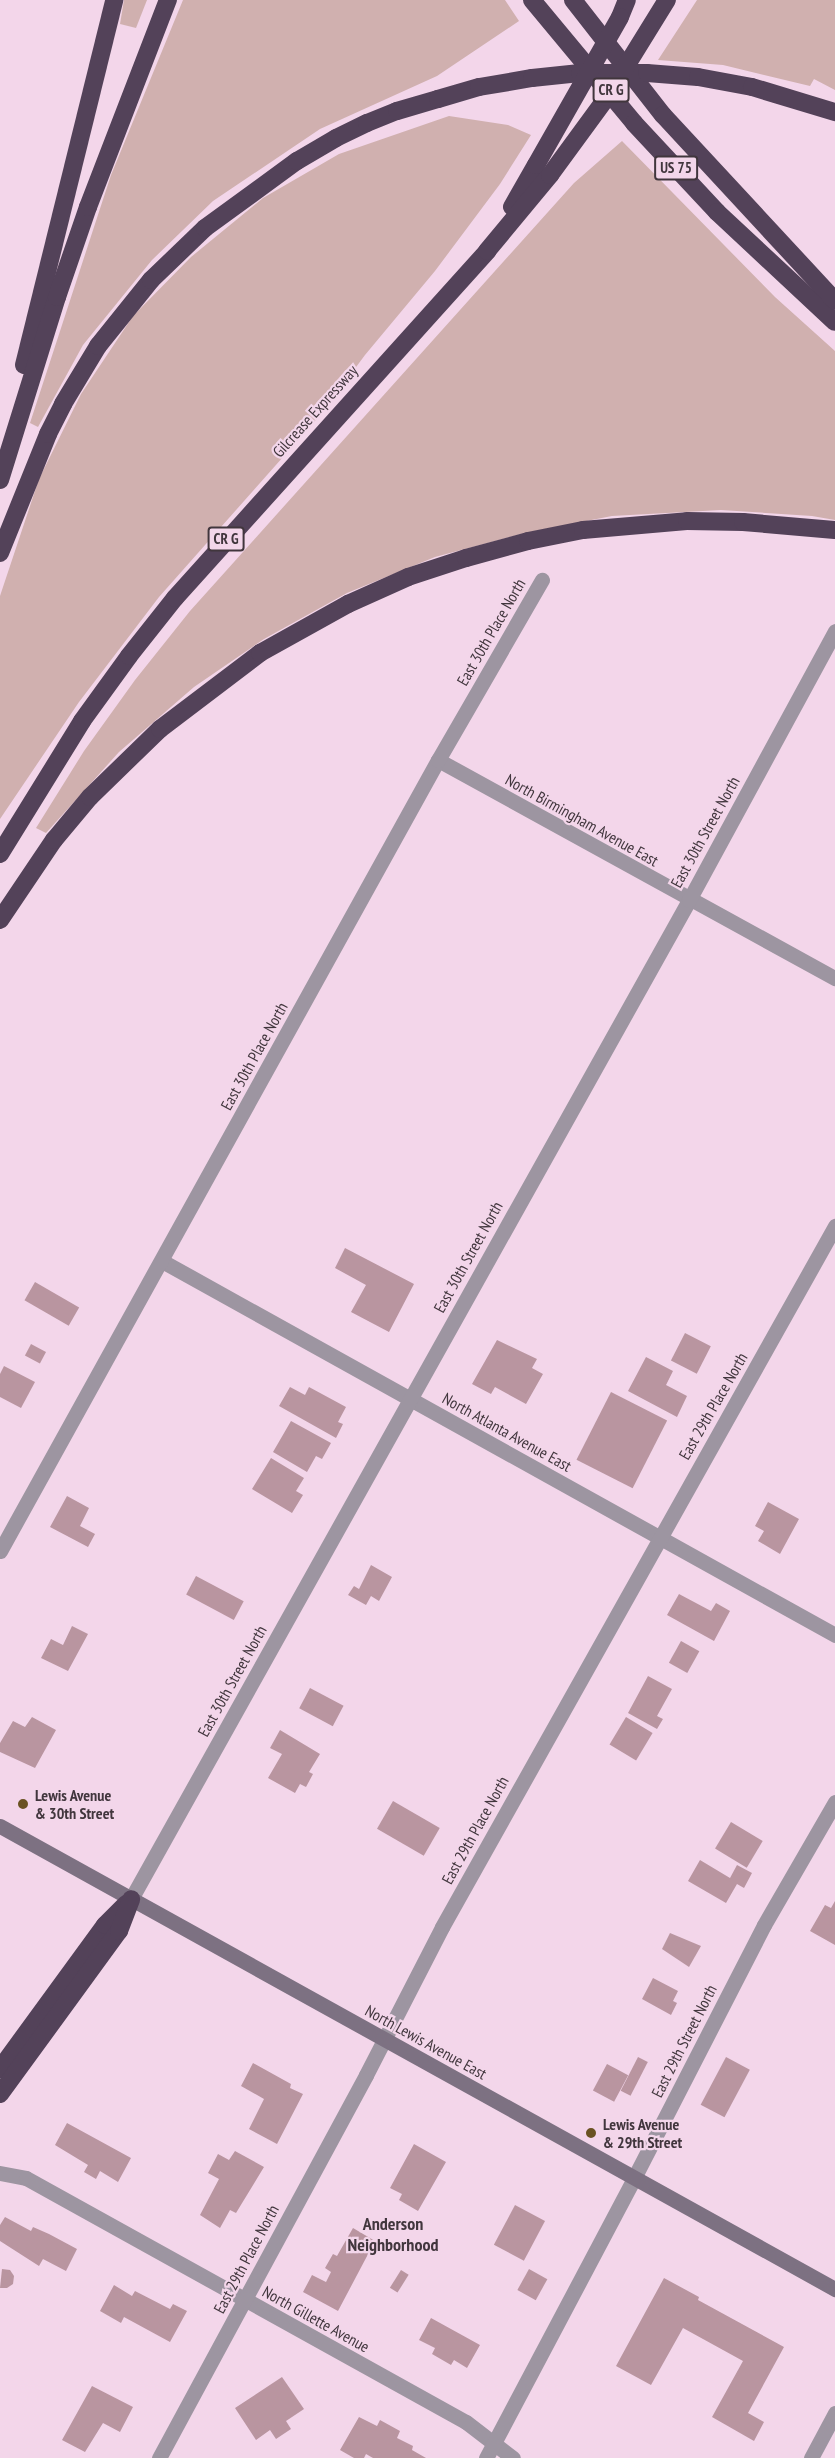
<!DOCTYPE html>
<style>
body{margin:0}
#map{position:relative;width:835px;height:2458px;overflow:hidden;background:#f3d6ea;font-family:"PT Sans Narrow",sans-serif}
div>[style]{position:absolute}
.green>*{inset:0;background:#d0b0af}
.building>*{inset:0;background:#b995a0;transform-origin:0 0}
.minor>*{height:15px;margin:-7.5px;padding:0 7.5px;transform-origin:7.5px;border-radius:7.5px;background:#9d95a1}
.secondary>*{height:15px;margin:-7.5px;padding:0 7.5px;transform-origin:7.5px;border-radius:7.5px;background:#7d7182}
.motorway>*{height:18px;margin:-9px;padding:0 9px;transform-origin:9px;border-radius:9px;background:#534259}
.motorway-bridge>*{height:18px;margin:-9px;padding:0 9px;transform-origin:9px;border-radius:9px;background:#534259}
.dots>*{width:16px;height:16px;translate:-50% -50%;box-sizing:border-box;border:3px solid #f3d6ea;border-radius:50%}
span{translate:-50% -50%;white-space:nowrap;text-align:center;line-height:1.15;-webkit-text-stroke:4.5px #f3d6ea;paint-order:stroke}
.shield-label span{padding:2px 4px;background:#f3d6ea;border:2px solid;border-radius:4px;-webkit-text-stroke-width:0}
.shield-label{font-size:15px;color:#41363d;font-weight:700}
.street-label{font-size:16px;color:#41363d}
.poi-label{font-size:16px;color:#41363d;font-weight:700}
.left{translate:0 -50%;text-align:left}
.neighbourhood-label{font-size:18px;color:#41363d;font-weight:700}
</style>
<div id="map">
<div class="green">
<i style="clip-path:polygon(124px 0,147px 0,136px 28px,120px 24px)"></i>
<i style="clip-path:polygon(183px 0,505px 0,519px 21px,437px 76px,320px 129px,213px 201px,152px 260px,83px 345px,38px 427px,30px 423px,111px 175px)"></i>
<i style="clip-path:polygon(697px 0,835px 0,835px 90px,814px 79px,810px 86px,723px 65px,658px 60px)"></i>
<i style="clip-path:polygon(449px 116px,508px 125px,531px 135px,500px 184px,435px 271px,365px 355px,322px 413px,159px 597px,79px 702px,0 819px,0 596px,39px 479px,81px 394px,133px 316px,191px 257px,263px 198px,339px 154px)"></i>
<i style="clip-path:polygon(622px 141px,775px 297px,835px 351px,835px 520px,812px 516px,721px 510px,612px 516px,525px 533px,435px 557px,347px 593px,264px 639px,194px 687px,119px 752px,46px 833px,36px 828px,84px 751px,135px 680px,190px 611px,574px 183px)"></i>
</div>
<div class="building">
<i style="clip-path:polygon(345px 1248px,414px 1284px,389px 1332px,351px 1312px,366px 1285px,335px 1268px)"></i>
<i style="left:35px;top:1282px;width:51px;height:21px;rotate:30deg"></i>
<i style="left:685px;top:1333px;width:29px;height:31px;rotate:27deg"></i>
<i style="clip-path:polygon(497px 1340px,537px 1359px,532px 1368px,543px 1374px,526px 1404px,495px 1387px,491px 1394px,472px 1384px)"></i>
<i style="left:31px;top:1344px;width:17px;height:13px;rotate:28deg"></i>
<i style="clip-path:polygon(646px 1357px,673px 1371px,666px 1385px,687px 1396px,677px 1417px,628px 1391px)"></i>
<i style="clip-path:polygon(4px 1366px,35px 1382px,21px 1408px,0 1397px,0 1374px)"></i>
<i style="clip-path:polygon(290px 1387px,305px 1395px,309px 1387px,346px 1407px,338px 1422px,343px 1424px,336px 1438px,279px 1406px)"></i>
<i style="left:611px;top:1392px;width:63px;height:76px;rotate:27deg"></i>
<i style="clip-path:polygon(291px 1421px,331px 1443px,322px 1459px,316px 1456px,307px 1472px,273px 1452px)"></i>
<i style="clip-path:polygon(271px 1458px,304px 1478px,296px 1491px,303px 1495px,292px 1513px,252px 1489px)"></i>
<i style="clip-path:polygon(67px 1496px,89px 1508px,80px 1526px,95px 1534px,88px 1547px,50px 1527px)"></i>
<i style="clip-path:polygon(768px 1502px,799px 1519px,780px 1554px,758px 1541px,764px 1531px,755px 1526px)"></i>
<i style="clip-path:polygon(371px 1565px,392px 1577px,379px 1601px,371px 1596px,366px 1605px,348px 1595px,354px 1586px,359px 1589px)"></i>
<i style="left:196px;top:1576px;width:54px;height:21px;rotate:28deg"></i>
<i style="clip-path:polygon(679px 1594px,711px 1611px,716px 1603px,730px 1611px,714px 1641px,667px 1615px)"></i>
<i style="clip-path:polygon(72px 1626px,88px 1634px,68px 1671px,41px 1658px,51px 1639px,63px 1645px)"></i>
<i style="left:681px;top:1641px;width:21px;height:25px;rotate:29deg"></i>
<i style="clip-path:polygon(648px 1676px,672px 1689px,657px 1716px,663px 1719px,657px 1729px,628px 1713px)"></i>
<i style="left:310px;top:1688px;width:38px;height:23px;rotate:28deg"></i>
<i style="clip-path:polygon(32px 1717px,56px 1730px,35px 1768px,0 1752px,0 1743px,13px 1721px,25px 1727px)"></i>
<i style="left:626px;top:1717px;width:31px;height:32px;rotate:31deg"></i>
<i style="clip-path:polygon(280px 1730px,320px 1754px,309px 1772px,313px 1774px,306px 1787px,300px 1784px,295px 1793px,268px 1778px,282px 1754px,270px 1748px)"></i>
<i style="left:393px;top:1801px;width:54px;height:32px;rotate:30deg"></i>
<i style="left:731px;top:1822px;width:37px;height:31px;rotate:31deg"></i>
<i style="clip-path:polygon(700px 1860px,730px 1878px,737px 1865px,752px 1873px,744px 1888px,737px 1884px,726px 1903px,688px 1881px)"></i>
<i style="clip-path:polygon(835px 1901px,835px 1945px,810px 1931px,825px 1905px,831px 1908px)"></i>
<i style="clip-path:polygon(670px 1933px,701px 1946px,689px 1967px,662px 1949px)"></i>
<i style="clip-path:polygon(653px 1978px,678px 1991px,673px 2001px,677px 2003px,671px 2015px,642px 1999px)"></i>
<i style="left:638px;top:2057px;width:11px;height:38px;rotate:27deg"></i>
<i style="left:726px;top:2057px;width:27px;height:54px;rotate:28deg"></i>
<i style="clip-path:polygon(253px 2063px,291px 2084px,290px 2088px,303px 2094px,277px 2144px,249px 2129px,264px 2099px,241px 2086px)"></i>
<i style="left:607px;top:2064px;width:24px;height:30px;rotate:28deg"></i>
<i style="clip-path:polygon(67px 2123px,131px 2158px,118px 2182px,100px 2171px,96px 2179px,84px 2172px,88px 2165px,55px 2145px)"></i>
<i style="clip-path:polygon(414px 2144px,446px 2162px,418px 2211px,399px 2200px,402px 2194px,390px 2188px)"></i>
<i style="clip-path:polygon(235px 2151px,264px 2167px,236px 2213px,230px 2210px,220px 2228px,200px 2215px,219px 2179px,208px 2173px,218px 2154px,229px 2160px)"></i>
<i style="left:515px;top:2205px;width:34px;height:45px;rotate:28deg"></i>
<i style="clip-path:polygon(5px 2217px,31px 2231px,33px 2227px,49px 2234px,77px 2249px,66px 2271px,43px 2259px,39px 2266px,0 2241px,0 2225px)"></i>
<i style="clip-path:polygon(353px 2228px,375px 2241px,338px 2311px,303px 2292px,312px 2275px,326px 2282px,331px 2272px,325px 2268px,333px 2254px,337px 2256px)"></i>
<i style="clip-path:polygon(2px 2269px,10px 2270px,14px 2276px,13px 2284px,7px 2288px,0 2288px)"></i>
<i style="left:529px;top:2269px;width:21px;height:24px;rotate:29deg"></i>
<i style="left:401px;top:2270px;width:9px;height:21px;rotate:32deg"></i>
<i style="clip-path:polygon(664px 2278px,699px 2297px,698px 2300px,784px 2347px,748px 2413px,764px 2422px,754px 2441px,712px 2417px,743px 2361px,683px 2328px,651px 2385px,616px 2366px)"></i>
<i style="clip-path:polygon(114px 2285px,132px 2296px,135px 2291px,170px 2309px,173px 2304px,187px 2311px,170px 2342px,124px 2317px,121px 2323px,100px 2311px)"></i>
<i style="clip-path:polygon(431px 2318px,480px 2345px,467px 2368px,454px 2360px,451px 2365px,432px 2354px,435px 2348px,419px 2340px)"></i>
<i style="clip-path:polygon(282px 2377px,304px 2409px,286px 2421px,291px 2429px,276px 2439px,270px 2430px,256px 2440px,235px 2408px)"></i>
<i style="clip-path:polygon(92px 2386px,133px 2407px,120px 2432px,103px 2423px,85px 2452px,62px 2440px)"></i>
<i style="clip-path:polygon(359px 2417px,377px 2426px,380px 2420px,400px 2431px,397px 2438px,413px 2446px,412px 2450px,426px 2458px,373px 2458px,366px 2454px,364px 2458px,354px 2458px,340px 2450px)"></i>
</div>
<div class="minor">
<i style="left:438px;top:760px;width:453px;rotate:28.8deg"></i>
<i style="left:162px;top:1261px;width:770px;rotate:29.06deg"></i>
<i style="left:0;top:1551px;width:904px;rotate:-61.03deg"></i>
<i style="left:438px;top:760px;width:208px;rotate:-60deg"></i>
<i style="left:131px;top:1899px;width:1144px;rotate:-60.81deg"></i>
<i style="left:689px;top:900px;width:306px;rotate:-61.5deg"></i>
<i style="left:0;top:2173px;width:26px;rotate:11deg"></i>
<i style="left:26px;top:2178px;width:503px;rotate:29.01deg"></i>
<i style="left:466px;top:2422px;width:59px;rotate:37.5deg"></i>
<i style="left:159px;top:2458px;width:435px;rotate:-61.6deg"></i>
<i style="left:366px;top:2075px;width:166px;rotate:-62.8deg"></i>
<i style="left:442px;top:1927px;width:804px;rotate:-60.72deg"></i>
<i style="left:486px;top:2458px;width:317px;rotate:-62.1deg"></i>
<i style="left:634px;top:2178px;width:284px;rotate:-62.8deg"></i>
<i style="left:764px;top:1925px;width:142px;rotate:-60deg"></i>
<i style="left:811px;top:2458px;width:51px;rotate:-61.9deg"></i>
</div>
<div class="secondary">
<i style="left:0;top:1826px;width:955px;rotate:29.01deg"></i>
</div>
<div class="motorway">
<i style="left:532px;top:0;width:160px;rotate:50.3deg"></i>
<i style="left:634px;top:123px;width:122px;rotate:47deg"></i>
<i style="left:717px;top:212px;width:161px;rotate:43deg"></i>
<i style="left:573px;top:0;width:146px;rotate:52deg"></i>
<i style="left:663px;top:115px;width:253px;rotate:47.2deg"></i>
<i style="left:620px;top:17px;width:18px;rotate:-68deg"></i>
<i style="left:512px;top:207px;width:48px;rotate:-60.3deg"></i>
<i style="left:24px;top:365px;width:376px;rotate:-76.1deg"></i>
<i style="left:0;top:480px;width:192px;rotate:-72.7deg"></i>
<i style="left:57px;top:297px;width:95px;rotate:-71deg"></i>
<i style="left:88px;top:207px;width:222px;rotate:-68.9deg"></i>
<i style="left:0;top:553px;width:128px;rotate:-68deg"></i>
<i style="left:48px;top:434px;width:34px;rotate:-63deg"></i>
<i style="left:63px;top:404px;width:68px;rotate:-58.9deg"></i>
<i style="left:98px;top:346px;width:85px;rotate:-51.2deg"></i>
<i style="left:151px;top:280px;width:75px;rotate:-43.9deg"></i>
<i style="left:205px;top:228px;width:114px;rotate:-36.1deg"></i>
<i style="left:297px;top:161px;width:45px;rotate:-30.5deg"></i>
<i style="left:336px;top:138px;width:34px;rotate:-26deg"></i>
<i style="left:367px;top:123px;width:32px;rotate:-22deg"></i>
<i style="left:397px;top:111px;width:43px;rotate:-16.3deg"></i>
<i style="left:0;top:854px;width:156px;rotate:-58.3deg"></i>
<i style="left:82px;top:721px;width:80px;rotate:-54.1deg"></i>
<i style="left:129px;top:656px;width:74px;rotate:-51.6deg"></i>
<i style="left:175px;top:598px;width:467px;rotate:-48deg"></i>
<i style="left:487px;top:251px;width:99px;rotate:-50.3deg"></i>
<i style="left:0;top:920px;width:97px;rotate:-56deg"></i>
<i style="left:54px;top:840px;width:56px;rotate:-50.1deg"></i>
<i style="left:90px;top:797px;width:98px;rotate:-44.2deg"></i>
<i style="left:160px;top:729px;width:126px;rotate:-37.2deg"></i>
<i style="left:260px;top:653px;width:101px;rotate:-29.1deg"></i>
<i style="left:348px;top:604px;width:66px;rotate:-24.2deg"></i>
<i style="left:408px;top:577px;width:61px;rotate:-18.1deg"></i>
<i style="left:466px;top:558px;width:64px;rotate:-15.3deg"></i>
<i style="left:528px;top:541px;width:56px;rotate:-11.3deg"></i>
<i style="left:583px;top:530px;width:104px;rotate:-4.9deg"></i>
<i style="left:687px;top:521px;width:56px;rotate:1deg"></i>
<i style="left:743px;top:522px;width:92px;rotate:5deg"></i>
<i style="left:0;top:2069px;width:178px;rotate:-53.9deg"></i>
<i style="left:105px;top:1925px;width:30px;rotate:-45deg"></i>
<i style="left:0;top:2094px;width:202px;rotate:-53.9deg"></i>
<i style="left:119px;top:1931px;width:34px;rotate:-69deg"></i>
</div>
<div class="motorway-bridge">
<i style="left:438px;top:99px;width:43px;rotate:-16.3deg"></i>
<i style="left:479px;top:87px;width:54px;rotate:-9.6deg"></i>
<i style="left:532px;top:78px;width:48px;rotate:-5.9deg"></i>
<i style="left:580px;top:73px;width:67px"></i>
<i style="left:647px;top:73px;width:51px;rotate:4.5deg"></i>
<i style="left:698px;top:77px;width:55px;rotate:10.5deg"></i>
<i style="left:752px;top:87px;width:87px;rotate:16.8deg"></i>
<i style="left:536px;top:165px;width:170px;rotate:-60.4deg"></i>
<i style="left:550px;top:175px;width:97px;rotate:-53.8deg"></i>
<i style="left:607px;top:97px;width:114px;rotate:-58.3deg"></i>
</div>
<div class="dots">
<i style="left:23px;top:1804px;background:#6a5222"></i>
<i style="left:591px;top:2133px;background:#6a5222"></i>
</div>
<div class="shield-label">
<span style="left:611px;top:90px">CR G</span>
<span style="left:676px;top:168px">US 75</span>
<span style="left:226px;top:539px">CR G</span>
</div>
<div class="street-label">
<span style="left:315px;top:411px;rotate:-48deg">Gilcrease Expressway</span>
<span style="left:491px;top:632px;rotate:-60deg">East 30th Place North</span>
<span style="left:582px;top:820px;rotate:29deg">North Birmingham Avenue East</span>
<span style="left:705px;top:832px;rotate:-61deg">East 30th Street North</span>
<span style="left:254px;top:1056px;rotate:-61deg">East 30th Place North</span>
<span style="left:468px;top:1257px;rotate:-61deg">East 30th Street North</span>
<span style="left:713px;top:1406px;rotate:-60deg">East 29th Place North</span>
<span style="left:507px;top:1432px;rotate:29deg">North Atlanta Avenue East</span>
<span style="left:232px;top:1681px;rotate:-61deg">East 30th Street North</span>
<span style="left:475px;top:1830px;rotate:-61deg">East 29th Place North</span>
<span style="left:684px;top:2041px;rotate:-63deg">East 29th Street North</span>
<span style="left:426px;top:2042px;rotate:29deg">North Lewis Avenue East</span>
<span style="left:246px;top:2259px;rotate:-62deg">East 29th Place North</span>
<span style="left:316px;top:2319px;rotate:29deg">North Gillette Avenue</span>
</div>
<div class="poi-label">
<span class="left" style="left:35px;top:1804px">Lewis Avenue<br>&amp; 30th Street</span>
<span class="left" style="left:603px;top:2133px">Lewis Avenue<br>&amp; 29th Street</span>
</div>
<div class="neighbourhood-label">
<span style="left:393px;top:2235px">Anderson<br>Neighborhood</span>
</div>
</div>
